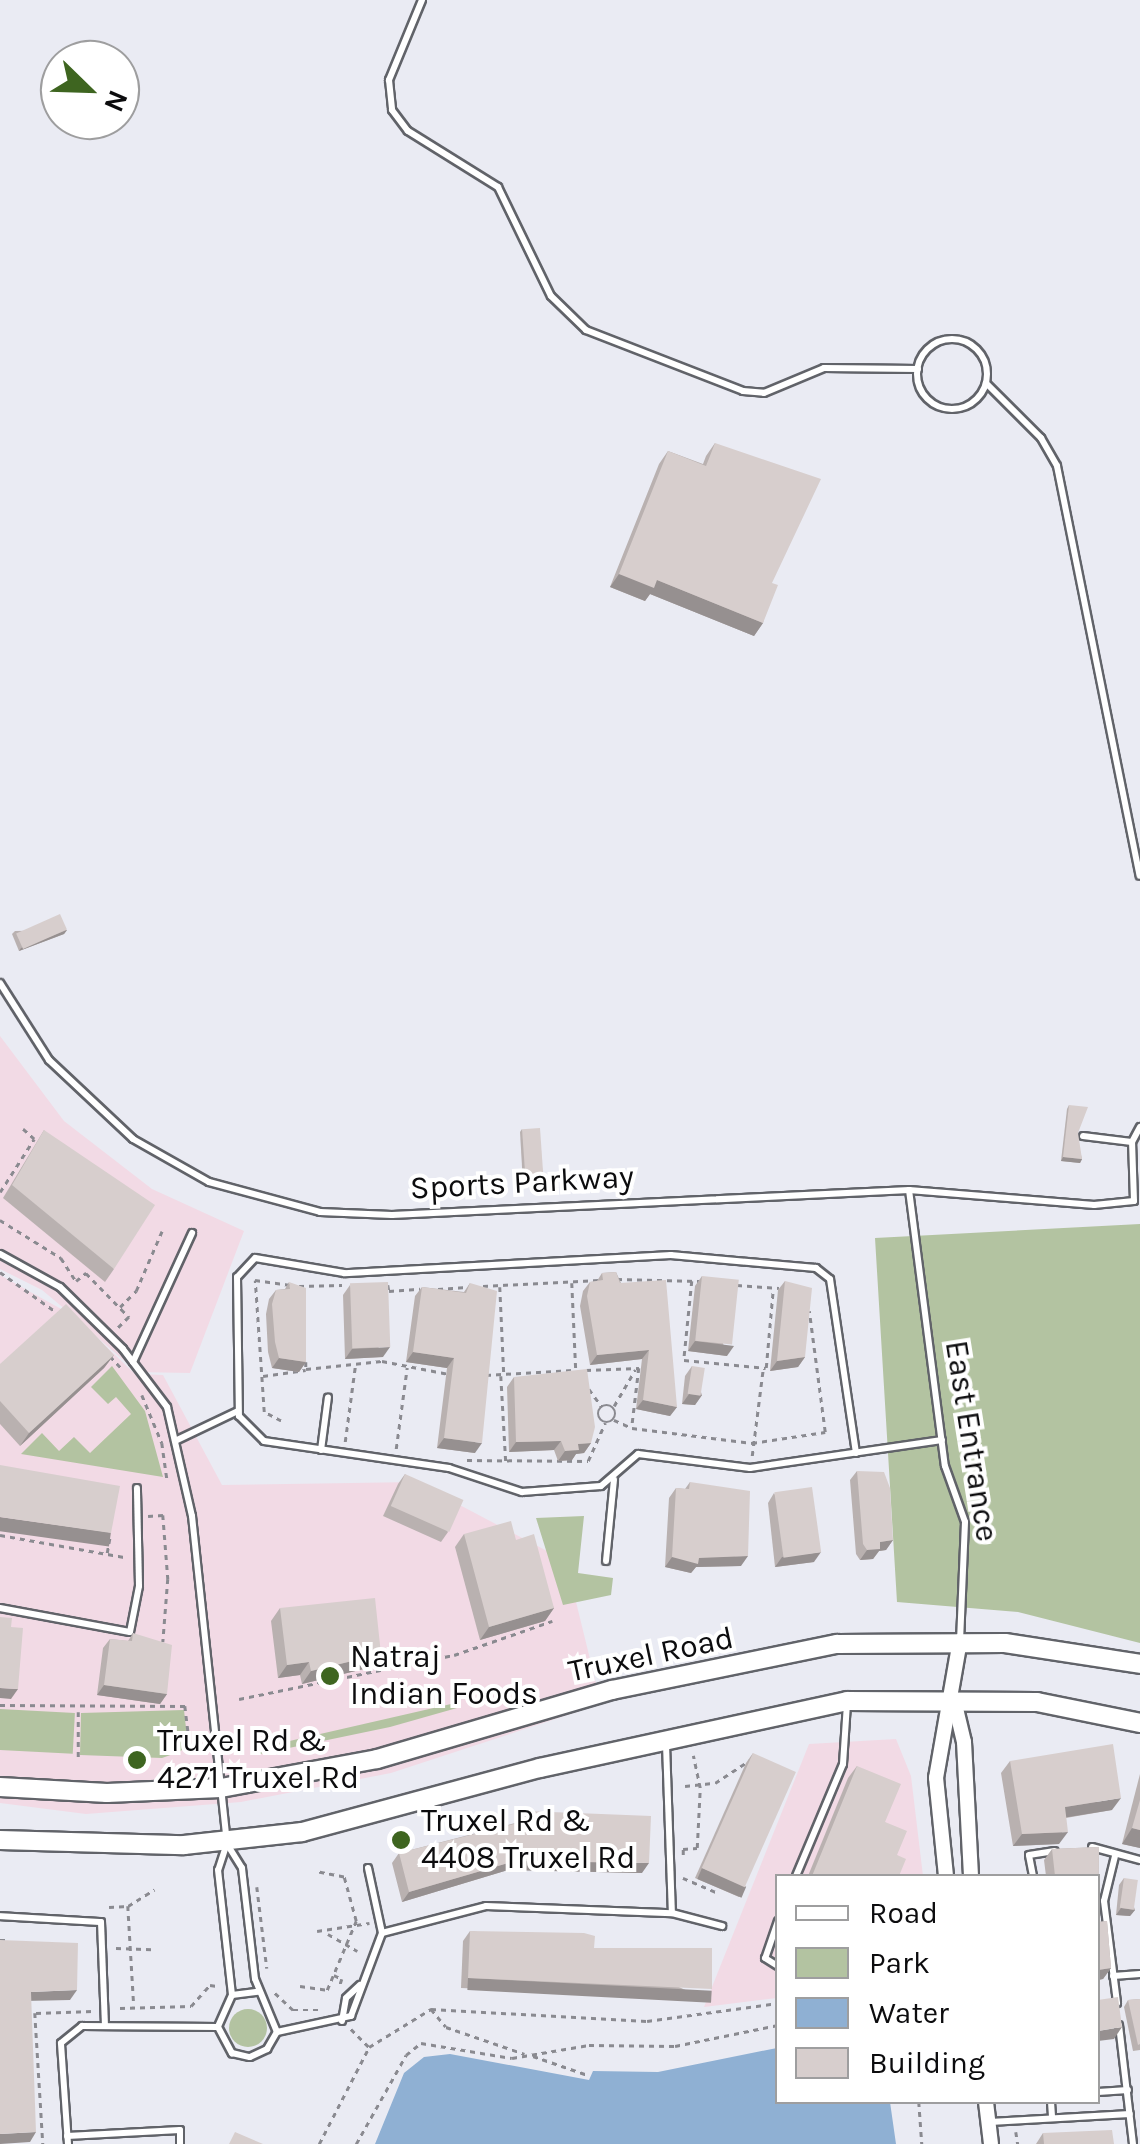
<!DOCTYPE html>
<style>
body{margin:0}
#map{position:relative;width:1140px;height:2144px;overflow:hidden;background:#eaebf3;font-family:Karla,sans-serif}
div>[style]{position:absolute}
.commercial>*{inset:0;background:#f2dae5}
.green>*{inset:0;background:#b3c3a1;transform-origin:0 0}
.round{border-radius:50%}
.water>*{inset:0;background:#8fb0d3}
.path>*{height:2.5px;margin-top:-1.25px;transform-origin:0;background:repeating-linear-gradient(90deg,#8a8a90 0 5px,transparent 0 10px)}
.path>.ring{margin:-1.25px;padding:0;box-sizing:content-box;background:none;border:2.5px solid #8a8a90;border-radius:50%}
.roads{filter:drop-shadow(2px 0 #616369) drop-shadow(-2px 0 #616369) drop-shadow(0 2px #616369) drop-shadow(0 -2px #616369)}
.service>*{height:6px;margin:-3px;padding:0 3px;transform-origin:3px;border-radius:3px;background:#fff}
.service>.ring{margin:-3px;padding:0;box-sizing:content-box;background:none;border:6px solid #fff;border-radius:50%}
.minor>*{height:14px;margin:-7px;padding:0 7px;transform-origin:7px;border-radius:7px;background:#fff}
.secondary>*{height:18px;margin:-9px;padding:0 9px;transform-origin:9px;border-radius:9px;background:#fff}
.wall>*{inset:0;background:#b9b1b0}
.shaded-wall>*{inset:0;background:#969090;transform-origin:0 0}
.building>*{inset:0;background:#d7cecd;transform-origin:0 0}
.dots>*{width:28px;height:28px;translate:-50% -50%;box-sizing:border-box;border:5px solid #fff;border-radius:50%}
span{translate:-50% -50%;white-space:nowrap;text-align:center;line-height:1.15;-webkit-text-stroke:8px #fff;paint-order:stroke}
.street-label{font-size:32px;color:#0c0c0e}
.poi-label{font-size:32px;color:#0c0c0e}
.left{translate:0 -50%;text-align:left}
.legend{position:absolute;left:775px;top:1874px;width:325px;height:230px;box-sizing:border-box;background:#fff;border:2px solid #9e9e9f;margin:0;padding:12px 18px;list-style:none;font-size:30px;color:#0c0c0e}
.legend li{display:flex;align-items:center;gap:20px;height:50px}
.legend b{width:50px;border:2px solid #9e9e9f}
.north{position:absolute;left:40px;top:40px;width:100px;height:100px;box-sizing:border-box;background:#fff;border:2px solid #9e9e9f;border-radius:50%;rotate:113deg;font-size:28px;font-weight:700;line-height:40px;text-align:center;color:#0c0c0e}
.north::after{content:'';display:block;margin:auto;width:35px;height:45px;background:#3e6520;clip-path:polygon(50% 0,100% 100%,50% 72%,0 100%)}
</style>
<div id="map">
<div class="commercial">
<i style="clip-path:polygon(0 1036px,64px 1121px,152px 1189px,244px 1231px,190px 1373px,137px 1372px,90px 1331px,135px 1374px,163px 1375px,222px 1485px,416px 1482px,566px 1561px,601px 1704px,391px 1773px,241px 1802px,86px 1814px,0 1803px,0 1275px,72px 1315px,42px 1290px,0 1269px)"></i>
<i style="clip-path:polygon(896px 1739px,911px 1776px,923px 1876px,778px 1876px,777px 1998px,704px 2007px,809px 1744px)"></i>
</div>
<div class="green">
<i style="clip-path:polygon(1140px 1224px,1140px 1643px,1018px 1612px,897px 1602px,875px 1238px)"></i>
<i style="clip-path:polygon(112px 1366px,145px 1411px,163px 1477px,21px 1454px,42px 1433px,59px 1451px,74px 1437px,90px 1453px,131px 1414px,116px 1397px,108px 1404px,91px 1387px)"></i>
<i style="clip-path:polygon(584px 1516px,578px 1573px,613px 1578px,611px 1595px,563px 1605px,536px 1518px)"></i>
<i style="clip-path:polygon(451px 1704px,457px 1708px,390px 1727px,260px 1754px,259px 1748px)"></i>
<i style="left:0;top:1709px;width:75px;height:41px;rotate:3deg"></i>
<i style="clip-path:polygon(184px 1710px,188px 1746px,179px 1752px,162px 1758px,80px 1755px,81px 1713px)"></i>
<i class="round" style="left:229px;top:2009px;width:38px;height:38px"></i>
</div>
<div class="water">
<i style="clip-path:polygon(777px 2048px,778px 2102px,890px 2102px,896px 2144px,375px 2144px,404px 2073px,424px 2057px,450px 2054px,589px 2080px,593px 2071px,658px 2072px)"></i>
</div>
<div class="path">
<i style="left:0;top:1192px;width:63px;rotate:-57.3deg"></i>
<i style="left:34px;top:1139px;width:15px;rotate:-138deg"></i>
<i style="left:0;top:1220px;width:72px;rotate:31.9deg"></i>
<i style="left:61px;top:1258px;width:27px;rotate:57deg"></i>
<i style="left:76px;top:1281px;width:13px;rotate:-39deg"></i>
<i style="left:86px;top:1273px;width:62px;rotate:45.7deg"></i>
<i style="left:129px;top:1317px;width:16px;rotate:135deg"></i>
<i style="left:0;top:1272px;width:72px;rotate:35.4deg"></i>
<i style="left:617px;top:1279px;width:82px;rotate:1.4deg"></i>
<i style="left:692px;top:1281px;width:79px;rotate:95.8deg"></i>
<i style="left:684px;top:1360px;width:82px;rotate:5.6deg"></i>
<i style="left:766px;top:1368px;width:79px;rotate:-84.9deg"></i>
<i style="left:572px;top:1283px;width:87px;rotate:87.4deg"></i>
<i style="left:388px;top:1285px;width:6px;rotate:81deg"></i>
<i style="left:389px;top:1291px;width:31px;rotate:-4deg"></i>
<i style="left:737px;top:1285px;width:42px;rotate:4.1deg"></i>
<i style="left:299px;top:1286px;width:43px;rotate:-1.3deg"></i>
<i style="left:483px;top:1286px;width:116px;rotate:-3deg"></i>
<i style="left:500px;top:1287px;width:87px;rotate:87.4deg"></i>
<i style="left:438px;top:1289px;width:32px;rotate:-4deg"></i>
<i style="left:120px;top:1307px;width:23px;rotate:-45deg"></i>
<i style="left:136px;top:1291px;width:65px;rotate:-66.6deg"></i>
<i style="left:110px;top:1356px;width:18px;rotate:47deg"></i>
<i style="left:306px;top:1362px;width:7px;rotate:90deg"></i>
<i style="left:306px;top:1369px;width:76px;rotate:-6deg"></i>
<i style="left:382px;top:1361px;width:68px;rotate:11deg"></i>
<i style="left:586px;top:1370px;width:53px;rotate:-2.2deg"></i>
<i style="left:639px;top:1368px;width:59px;rotate:96.8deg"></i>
<i style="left:486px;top:1375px;width:87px;rotate:-3.3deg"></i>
<i style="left:263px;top:1376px;width:43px;rotate:-7.9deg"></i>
<i style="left:501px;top:1376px;width:87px;rotate:86.7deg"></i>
<i style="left:589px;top:1389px;width:22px;rotate:54deg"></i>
<i style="left:142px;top:1395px;width:52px;rotate:67.4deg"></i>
<i style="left:162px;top:1443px;width:36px;rotate:82deg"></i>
<i class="ring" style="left:598px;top:1405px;width:15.5px;height:15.5px"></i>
<i style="left:614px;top:1406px;width:42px;rotate:-59.7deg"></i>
<i style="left:614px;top:1420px;width:20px;rotate:24deg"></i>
<i style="left:632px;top:1428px;width:121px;rotate:7.1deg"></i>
<i style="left:752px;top:1443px;width:74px;rotate:-8.6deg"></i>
<i style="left:825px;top:1432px;width:122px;rotate:-97.5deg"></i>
<i style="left:281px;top:1421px;width:19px;rotate:-152deg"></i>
<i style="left:264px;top:1412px;width:132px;rotate:-93.9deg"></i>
<i style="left:255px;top:1280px;width:36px;rotate:8deg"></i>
<i style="left:345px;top:1442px;width:76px;rotate:-82.4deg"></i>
<i style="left:396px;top:1449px;width:82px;rotate:-82.3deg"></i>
<i style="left:752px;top:1456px;width:88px;rotate:-82.8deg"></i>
<i style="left:467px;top:1460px;width:121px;rotate:0.5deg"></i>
<i style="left:588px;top:1461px;width:42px;rotate:-65.9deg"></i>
<i style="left:148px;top:1516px;width:15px;rotate:-4deg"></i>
<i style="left:163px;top:1515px;width:64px;rotate:85.5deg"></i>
<i style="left:168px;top:1579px;width:63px;rotate:94.5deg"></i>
<i style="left:0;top:1535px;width:126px;rotate:10.1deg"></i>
<i style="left:107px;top:1553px;width:17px;rotate:-80deg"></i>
<i style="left:239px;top:1699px;width:219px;rotate:-11.6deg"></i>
<i style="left:454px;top:1655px;width:104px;rotate:-19.1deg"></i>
<i style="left:0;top:1705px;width:185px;rotate:0.3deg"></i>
<i style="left:185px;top:1706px;width:41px;rotate:83deg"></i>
<i style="left:78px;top:1757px;width:45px;rotate:-90deg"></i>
<i style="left:685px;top:1786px;width:30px;rotate:-6deg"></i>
<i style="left:715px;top:1783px;width:42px;rotate:-33.3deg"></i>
<i style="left:683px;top:1855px;width:6px;rotate:-90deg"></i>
<i style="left:683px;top:1849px;width:14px;rotate:-4deg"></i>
<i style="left:697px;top:1848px;width:60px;rotate:-87.1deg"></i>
<i style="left:700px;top:1788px;width:33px;rotate:-102deg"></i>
<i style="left:683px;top:1878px;width:36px;rotate:23deg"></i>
<i style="left:257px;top:1887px;width:82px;rotate:83deg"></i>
<i style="left:128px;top:1906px;width:100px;rotate:86.6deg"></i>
<i style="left:109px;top:1907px;width:19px;rotate:-3deg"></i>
<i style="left:128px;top:1906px;width:31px;rotate:-32deg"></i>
<i style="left:317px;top:1931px;width:53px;rotate:-8.7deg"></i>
<i style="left:328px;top:1934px;width:34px;rotate:30deg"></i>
<i style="left:0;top:1940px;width:10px"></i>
<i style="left:116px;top:1948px;width:36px;rotate:2deg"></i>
<i style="left:334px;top:1975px;width:9px;rotate:27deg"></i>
<i style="left:342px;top:1979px;width:9px;rotate:108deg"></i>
<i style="left:300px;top:1986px;width:27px;rotate:8deg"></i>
<i style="left:327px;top:1990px;width:75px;rotate:-67.2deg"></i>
<i style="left:356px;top:1921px;width:46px;rotate:-105.3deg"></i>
<i style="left:344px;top:1877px;width:26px;rotate:-169deg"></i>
<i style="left:275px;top:1993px;width:25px;rotate:43deg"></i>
<i style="left:293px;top:2010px;width:27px"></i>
<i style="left:120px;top:2008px;width:71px;rotate:-1.6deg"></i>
<i style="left:191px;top:2006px;width:28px;rotate:-48deg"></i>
<i style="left:210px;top:1985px;width:7px;rotate:8deg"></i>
<i style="left:431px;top:2009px;width:23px;rotate:50deg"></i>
<i style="left:446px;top:2027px;width:83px;rotate:18.9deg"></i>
<i style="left:35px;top:2013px;width:131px;rotate:86.5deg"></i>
<i style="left:36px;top:2013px;width:57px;rotate:-2deg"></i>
<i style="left:351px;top:2029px;width:25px;rotate:45deg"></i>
<i style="left:533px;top:2056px;width:58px;rotate:19.1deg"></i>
<i style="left:919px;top:2102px;width:42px;rotate:85.9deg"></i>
<i style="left:1016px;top:2132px;width:12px;rotate:81deg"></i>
<i style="left:319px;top:2144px;width:109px;rotate:-62.7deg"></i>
<i style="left:369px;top:2047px;width:73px;rotate:-31.5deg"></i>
<i style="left:431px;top:2009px;width:216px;rotate:3.2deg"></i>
<i style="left:647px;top:2021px;width:132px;rotate:-7.8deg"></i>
<i style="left:356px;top:2144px;width:102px;rotate:-60.7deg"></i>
<i style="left:406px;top:2055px;width:19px;rotate:-39deg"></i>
<i style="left:421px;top:2043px;width:92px;rotate:9.4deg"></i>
<i style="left:512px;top:2058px;width:78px;rotate:-9.6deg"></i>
<i style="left:589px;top:2045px;width:86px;rotate:0.7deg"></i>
<i style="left:675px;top:2046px;width:105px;rotate:-11.5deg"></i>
</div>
<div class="roads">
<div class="service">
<i style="left:422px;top:0;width:87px;rotate:112.4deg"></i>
<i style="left:389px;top:80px;width:30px;rotate:84deg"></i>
<i style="left:392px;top:110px;width:26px;rotate:53deg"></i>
<i style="left:408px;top:131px;width:106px;rotate:31.9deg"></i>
<i style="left:498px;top:187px;width:121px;rotate:64.1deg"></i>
<i style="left:551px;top:296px;width:49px;rotate:44.2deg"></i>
<i style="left:586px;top:330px;width:168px;rotate:21.2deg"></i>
<i style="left:743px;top:391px;width:21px;rotate:5deg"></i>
<i style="left:764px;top:393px;width:65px;rotate:-22.6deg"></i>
<i style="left:824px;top:368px;width:94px;rotate:0.6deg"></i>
<i class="ring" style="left:917px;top:339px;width:64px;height:64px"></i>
<i style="left:986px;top:383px;width:78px;rotate:45deg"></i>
<i style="left:1041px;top:438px;width:32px;rotate:60deg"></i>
<i style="left:1057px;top:466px;width:418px;rotate:78.6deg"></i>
<i style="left:0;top:983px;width:91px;rotate:57.5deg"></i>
<i style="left:49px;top:1060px;width:115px;rotate:43.2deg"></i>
<i style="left:133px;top:1139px;width:87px;rotate:29.5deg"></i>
<i style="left:209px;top:1182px;width:115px;rotate:15.1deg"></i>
<i style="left:320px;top:1212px;width:72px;rotate:2.4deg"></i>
<i style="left:392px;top:1215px;width:518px;rotate:-2.77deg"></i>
<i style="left:909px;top:1190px;width:186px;rotate:4.6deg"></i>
<i style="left:1094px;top:1205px;width:40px;rotate:-5.7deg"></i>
<i style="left:1134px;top:1201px;width:59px;rotate:-91.9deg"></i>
<i style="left:1083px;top:1136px;width:49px;rotate:7deg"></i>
<i style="left:1132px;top:1142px;width:17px;rotate:-62deg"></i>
<i style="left:909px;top:1190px;width:278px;rotate:82.6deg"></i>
<i style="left:945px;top:1466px;width:59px;rotate:70.3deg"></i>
<i style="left:965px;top:1522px;width:119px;rotate:92.4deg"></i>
<i style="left:0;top:1254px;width:68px;rotate:28.8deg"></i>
<i style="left:60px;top:1287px;width:88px;rotate:44.5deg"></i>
<i style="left:123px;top:1349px;width:73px;rotate:52.8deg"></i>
<i style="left:167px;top:1407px;width:112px;rotate:77.1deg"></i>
<i style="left:192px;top:1516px;width:329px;rotate:83.9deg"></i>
<i style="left:227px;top:1843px;width:28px;rotate:108deg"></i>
<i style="left:218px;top:1870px;width:126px;rotate:83.6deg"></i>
<i style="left:232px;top:1995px;width:35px;rotate:114deg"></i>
<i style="left:218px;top:2027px;width:30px;rotate:62deg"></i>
<i style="left:232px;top:2053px;width:18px;rotate:13deg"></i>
<i style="left:250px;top:2057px;width:19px;rotate:-25deg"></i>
<i style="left:267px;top:2049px;width:20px;rotate:-60deg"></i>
<i style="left:277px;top:2032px;width:57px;rotate:-112.5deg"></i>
<i style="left:255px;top:1979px;width:112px;rotate:-96.7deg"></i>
<i style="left:242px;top:1868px;width:28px;rotate:-122deg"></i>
<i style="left:133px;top:1362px;width:142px;rotate:-65.4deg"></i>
<i style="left:175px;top:1441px;width:70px;rotate:-25.5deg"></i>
<i style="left:321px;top:1450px;width:53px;rotate:-82.5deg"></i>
<i style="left:856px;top:1453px;width:176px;rotate:-98.5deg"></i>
<i style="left:830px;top:1279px;width:18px;rotate:-142deg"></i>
<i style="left:816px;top:1268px;width:146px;rotate:-174.9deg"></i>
<i style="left:671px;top:1255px;width:327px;rotate:176.8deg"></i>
<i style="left:344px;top:1273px;width:90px;rotate:-170.4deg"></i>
<i style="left:255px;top:1258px;width:26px;rotate:133deg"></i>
<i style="left:237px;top:1277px;width:139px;rotate:89.2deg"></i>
<i style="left:239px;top:1416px;width:35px;rotate:45deg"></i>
<i style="left:264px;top:1441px;width:187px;rotate:8.3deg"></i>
<i style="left:449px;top:1468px;width:77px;rotate:18.2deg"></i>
<i style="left:522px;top:1492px;width:79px;rotate:-4.3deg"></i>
<i style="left:601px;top:1486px;width:49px;rotate:-40.9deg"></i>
<i style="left:638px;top:1454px;width:113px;rotate:7.1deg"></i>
<i style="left:750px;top:1468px;width:194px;rotate:-8.3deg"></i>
<i style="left:606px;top:1561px;width:82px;rotate:-84.4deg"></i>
<i style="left:0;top:1608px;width:132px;rotate:10.5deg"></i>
<i style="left:130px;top:1632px;width:47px;rotate:-78.9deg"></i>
<i style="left:139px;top:1586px;width:98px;rotate:-91.2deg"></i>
<i style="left:666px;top:1744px;width:169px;rotate:88deg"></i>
<i style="left:1092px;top:1847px;width:50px;rotate:15.2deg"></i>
<i style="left:1115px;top:1856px;width:46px;rotate:103.7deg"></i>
<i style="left:1104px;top:1901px;width:103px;rotate:82.7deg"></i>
<i style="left:368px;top:1868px;width:66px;rotate:77.8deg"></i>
<i style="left:796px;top:1876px;width:121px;rotate:-67.2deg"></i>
<i style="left:843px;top:1764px;width:61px;rotate:-86.2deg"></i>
<i style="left:1033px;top:1876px;width:21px;rotate:-101deg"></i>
<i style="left:1029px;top:1855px;width:26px;rotate:-9deg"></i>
<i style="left:0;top:1916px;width:101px;rotate:3.4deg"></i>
<i style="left:101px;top:1922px;width:102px;rotate:87.8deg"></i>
<i style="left:778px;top:1921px;width:39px;rotate:109deg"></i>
<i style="left:765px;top:1958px;width:15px;rotate:32deg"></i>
<i style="left:1113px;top:1976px;width:27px;rotate:-4deg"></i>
<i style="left:232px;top:1995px;width:26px;rotate:-7deg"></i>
<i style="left:342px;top:2021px;width:23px;rotate:-80deg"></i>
<i style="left:346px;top:1998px;width:19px;rotate:-43deg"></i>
<i style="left:1119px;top:2025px;width:120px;rotate:83.3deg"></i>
<i style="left:277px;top:2032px;width:76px;rotate:-12.2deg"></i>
<i style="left:351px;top:2016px;width:89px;rotate:-69.5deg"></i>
<i style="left:382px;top:1933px;width:107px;rotate:-14.6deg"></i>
<i style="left:486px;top:1906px;width:186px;rotate:2.2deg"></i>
<i style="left:672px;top:1913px;width:52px;rotate:14.6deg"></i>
<i style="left:1098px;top:2092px;width:30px;rotate:-4deg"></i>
<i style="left:1051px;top:2102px;width:15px;rotate:86deg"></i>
<i style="left:990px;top:2122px;width:140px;rotate:-3.3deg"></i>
<i style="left:67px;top:2136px;width:113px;rotate:-3deg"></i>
<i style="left:180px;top:2130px;width:14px;rotate:90deg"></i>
<i style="left:68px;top:2144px;width:101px;rotate:-94deg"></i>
<i style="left:61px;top:2043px;width:27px;rotate:-39deg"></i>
<i style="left:82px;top:2026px;width:136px;rotate:0.4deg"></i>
</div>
<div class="minor">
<i style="left:954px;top:1700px;width:43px;rotate:76.6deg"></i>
<i style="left:964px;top:1742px;width:134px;rotate:87deg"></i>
<i style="left:946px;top:1876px;width:99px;rotate:-95.8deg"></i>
<i style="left:936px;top:1778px;width:139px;rotate:-80.1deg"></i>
<i style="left:986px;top:2102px;width:42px;rotate:83.2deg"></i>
</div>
<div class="secondary">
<i style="left:0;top:1787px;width:107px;rotate:3.2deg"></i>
<i style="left:107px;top:1793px;width:114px;rotate:-2.5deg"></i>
<i style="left:221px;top:1788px;width:159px;rotate:-10.5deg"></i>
<i style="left:377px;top:1759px;width:245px;rotate:-16.4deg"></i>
<i style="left:612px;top:1690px;width:230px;rotate:-11.6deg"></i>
<i style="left:837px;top:1644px;width:168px;rotate:-0.3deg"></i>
<i style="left:1005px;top:1643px;width:137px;rotate:8.8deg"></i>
<i style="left:0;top:1840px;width:184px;rotate:1.6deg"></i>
<i style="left:184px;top:1845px;width:119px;rotate:-6.3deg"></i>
<i style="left:302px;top:1832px;width:246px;rotate:-15.1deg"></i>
<i style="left:540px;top:1768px;width:314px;rotate:-12.3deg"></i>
<i style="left:847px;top:1701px;width:190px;rotate:0.3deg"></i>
<i style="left:1037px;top:1702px;width:105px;rotate:11.5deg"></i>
</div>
</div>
<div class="wall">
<i style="clip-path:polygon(715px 443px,772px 583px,763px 623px,754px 636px,650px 594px,645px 601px,610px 587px,659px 464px,668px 451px,703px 464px,706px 456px)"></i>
<i style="clip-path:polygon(67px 930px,64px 934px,19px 951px,12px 934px,15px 931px)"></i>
<i style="clip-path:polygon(1069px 1105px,1082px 1159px,1080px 1163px,1061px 1161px,1067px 1109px)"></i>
<i style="clip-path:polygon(522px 1129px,544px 1179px,541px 1183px,523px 1184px,520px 1132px)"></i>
<i style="clip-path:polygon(44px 1130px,114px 1269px,105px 1282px,3px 1198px)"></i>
<i style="clip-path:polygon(616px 1272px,677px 1407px,670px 1416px,636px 1409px,642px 1359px,590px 1365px,580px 1306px,583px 1291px,590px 1282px,597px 1281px,602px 1273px)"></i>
<i style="clip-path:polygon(702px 1276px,727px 1356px,688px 1351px,695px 1286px)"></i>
<i style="clip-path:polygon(785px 1281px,805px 1357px,798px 1367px,770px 1371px,778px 1290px)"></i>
<i style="clip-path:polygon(289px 1282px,306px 1362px,299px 1372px,272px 1368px,268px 1352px,266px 1314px,269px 1299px,276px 1290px,285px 1289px)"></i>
<i style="clip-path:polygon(470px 1283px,475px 1453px,437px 1448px,447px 1368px,406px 1362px,415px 1296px,422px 1287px,464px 1292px)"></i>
<i style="clip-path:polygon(350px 1285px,383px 1357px,345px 1359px,343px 1295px)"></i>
<i style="clip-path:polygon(114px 1355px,104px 1368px,20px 1446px,0 1424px,0 1364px)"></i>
<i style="clip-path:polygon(692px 1366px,702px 1395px,695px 1405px,682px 1404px,685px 1376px)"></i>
<i style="clip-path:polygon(514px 1377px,591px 1443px,584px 1453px,576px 1454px,572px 1460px,558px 1461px,554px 1450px,509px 1452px,507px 1387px)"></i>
<i style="clip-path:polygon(857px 1471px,893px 1540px,886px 1550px,879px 1551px,873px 1559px,860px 1560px,856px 1554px,850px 1480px)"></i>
<i style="clip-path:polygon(405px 1474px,448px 1532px,441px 1542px,383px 1516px,398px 1484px)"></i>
<i style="clip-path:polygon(690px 1482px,741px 1566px,696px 1567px,691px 1573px,665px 1567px,669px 1498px,676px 1488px,685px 1489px)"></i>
<i style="clip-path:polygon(774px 1493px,814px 1562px,775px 1567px,768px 1503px)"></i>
<i style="clip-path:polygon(464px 1534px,516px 1540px,554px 1608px,545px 1621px,480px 1640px,455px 1547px)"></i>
<i style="clip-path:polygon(280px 1608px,372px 1667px,302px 1684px,300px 1675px,278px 1678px,271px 1621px)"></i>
<i style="clip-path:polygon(133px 1633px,167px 1694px,160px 1704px,97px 1695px,103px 1648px,110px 1639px,128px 1641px)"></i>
<i style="clip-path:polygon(753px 1753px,739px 1897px,695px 1878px,746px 1763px)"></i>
<i style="clip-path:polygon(1010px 1761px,1112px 1810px,1066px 1818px,1059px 1844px,1013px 1846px,1001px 1773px)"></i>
<i style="clip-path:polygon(857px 1766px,885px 1822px,897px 1855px,899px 1876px,808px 1876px,848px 1778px)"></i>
<i style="clip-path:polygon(1140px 1774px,1140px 1848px,1122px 1844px)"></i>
<i style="clip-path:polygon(526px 1811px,642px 1873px,508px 1870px,402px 1902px,392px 1863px,399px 1853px,519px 1822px)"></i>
<i style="clip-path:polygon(1099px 1847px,1098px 1922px,1107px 1921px,1111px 1968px,1103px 1979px,1098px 1980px,1098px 1876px,1046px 1876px,1044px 1860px,1052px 1849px)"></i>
<i style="clip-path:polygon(1124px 1878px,1135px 1910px,1130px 1916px,1116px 1915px,1119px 1885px)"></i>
<i style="clip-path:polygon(470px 1931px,594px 1948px,705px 1999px,461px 1988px,463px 1941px)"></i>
<i style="clip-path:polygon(1140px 1999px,1140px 2050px,1133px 2051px,1124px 2007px,1128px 2000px)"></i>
<i style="clip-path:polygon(1043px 2133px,1114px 2144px,1036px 2144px)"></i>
</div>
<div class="shaded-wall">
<i style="clip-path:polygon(619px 574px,657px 580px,763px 623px,754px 636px,650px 594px,645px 601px,610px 587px)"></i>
<i style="clip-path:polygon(67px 930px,64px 934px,19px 951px,21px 948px)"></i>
<i style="clip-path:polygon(1063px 1157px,1082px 1159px,1080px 1163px,1061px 1161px)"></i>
<i style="clip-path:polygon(544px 1179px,541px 1183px,523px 1184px,526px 1181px)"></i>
<i style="clip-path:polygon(695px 1341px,734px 1346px,727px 1356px,688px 1351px)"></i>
<i style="clip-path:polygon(390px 1347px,383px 1357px,345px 1359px,352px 1349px)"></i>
<i style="clip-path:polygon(649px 1350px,642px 1359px,590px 1365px,597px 1355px)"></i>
<i style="clip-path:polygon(413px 1352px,454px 1358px,447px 1368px,406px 1362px)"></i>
<i style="clip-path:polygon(114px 1355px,104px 1368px,20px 1446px,29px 1433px)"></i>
<i style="clip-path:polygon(805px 1357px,798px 1367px,770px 1371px,777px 1361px)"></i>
<i style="clip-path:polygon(279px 1358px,306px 1362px,299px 1372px,272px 1368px)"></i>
<i style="clip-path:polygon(689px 1394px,702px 1395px,695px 1405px,682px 1404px)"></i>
<i style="clip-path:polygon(643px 1400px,677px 1407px,670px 1416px,636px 1409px)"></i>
<i style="clip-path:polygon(444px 1438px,482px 1443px,475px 1453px,437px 1448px)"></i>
<i style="clip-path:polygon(561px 1441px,554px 1450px,509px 1452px,516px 1442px)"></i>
<i style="clip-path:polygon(591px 1443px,584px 1453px,576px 1454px,572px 1460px,558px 1461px,565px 1451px,578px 1444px)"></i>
<i style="left:0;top:1517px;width:112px;height:14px;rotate:8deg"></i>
<i style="clip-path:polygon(893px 1540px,886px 1550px,879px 1551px,873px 1559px,860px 1560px,867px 1550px,880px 1542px)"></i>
<i style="clip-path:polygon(821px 1552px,814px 1562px,775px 1567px,782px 1557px)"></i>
<i style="clip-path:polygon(748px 1556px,741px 1566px,696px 1567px,691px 1573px,665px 1567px,672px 1557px)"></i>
<i style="clip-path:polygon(554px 1608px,545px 1621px,480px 1640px,489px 1627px)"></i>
<i style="clip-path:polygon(381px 1654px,372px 1667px,302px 1684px,311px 1671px)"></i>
<i style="clip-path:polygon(309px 1662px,300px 1675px,278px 1678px,287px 1665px)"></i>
<i style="clip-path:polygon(104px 1685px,167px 1694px,160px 1704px,97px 1695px)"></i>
<i style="clip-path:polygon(0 1688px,18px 1689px,11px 1699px,0 1698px)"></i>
<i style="clip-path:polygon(1121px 1798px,1112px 1810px,1056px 1819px,1065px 1807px)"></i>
<i style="clip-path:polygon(1132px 1828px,1140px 1830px,1140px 1848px,1122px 1844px)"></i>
<i style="clip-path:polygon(1068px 1832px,1059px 1844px,1013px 1846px,1022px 1834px)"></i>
<i style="clip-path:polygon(515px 1861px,649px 1863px,642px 1873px,508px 1870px,402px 1902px,409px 1892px)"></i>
<i style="left:702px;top:1868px;width:48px;height:12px;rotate:23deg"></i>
<i style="clip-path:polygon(1121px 1908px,1135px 1910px,1130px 1916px,1116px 1915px)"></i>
<i style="clip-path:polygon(1111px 1968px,1103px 1979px,1098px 1980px,1098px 1970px)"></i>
<i style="left:468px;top:1978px;width:244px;height:12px;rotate:3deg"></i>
<i style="clip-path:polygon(77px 1990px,70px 2000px,24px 2001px,31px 1992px)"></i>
<i style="clip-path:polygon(1122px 2027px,1114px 2039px,1098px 2041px,1098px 2031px)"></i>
<i style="clip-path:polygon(36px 2132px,30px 2142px,0 2144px,0 2134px)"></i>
</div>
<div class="building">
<i style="clip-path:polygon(715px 443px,821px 479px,772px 583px,778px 585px,763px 623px,657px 580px,654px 588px,619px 574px,668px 451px,706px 466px)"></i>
<i style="left:60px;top:914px;width:17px;height:48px;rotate:66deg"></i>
<i style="clip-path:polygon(1069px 1105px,1088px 1107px,1078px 1133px,1082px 1159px,1063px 1157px)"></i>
<i style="left:540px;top:1128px;width:51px;height:18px;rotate:86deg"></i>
<i style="clip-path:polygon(44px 1130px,155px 1205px,114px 1269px,12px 1185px)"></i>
<i style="clip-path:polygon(616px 1272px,620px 1283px,666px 1280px,677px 1407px,643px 1400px,649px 1350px,597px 1355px,587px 1296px,590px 1282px,603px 1280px,602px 1273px)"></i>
<i style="left:702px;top:1276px;width:37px;height:65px;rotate:6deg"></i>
<i style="clip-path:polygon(785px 1281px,812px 1288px,805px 1357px,777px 1361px)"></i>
<i style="clip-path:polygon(289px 1282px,306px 1288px,306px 1362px,279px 1358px,275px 1342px,272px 1304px,276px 1290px,290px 1289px)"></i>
<i style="left:388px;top:1282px;width:65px;height:38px;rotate:88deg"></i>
<i style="clip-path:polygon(470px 1283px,497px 1291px,482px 1443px,444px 1438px,454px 1358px,413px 1352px,422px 1287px,466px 1293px)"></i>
<i style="clip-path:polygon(66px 1304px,114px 1355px,29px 1433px,0 1401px,0 1364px)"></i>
<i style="left:692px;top:1366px;width:13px;height:28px;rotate:9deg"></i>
<i style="clip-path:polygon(587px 1369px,595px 1427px,591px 1443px,578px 1444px,579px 1450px,565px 1451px,561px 1441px,516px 1442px,514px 1377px)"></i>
<i style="clip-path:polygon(0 1465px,120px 1486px,111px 1533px,0 1517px)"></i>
<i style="clip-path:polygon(857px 1471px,884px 1472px,890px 1488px,893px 1540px,880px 1542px,880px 1549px,867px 1550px,863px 1544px)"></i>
<i style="left:405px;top:1474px;width:64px;height:35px;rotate:24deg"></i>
<i style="clip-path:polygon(690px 1482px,750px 1491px,748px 1556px,699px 1558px,698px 1564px,672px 1557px,676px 1488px,689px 1489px)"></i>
<i style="left:812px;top:1487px;width:66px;height:38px;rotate:82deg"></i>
<i style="clip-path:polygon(511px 1521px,516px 1540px,534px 1534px,554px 1608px,489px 1627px,464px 1534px)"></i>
<i style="clip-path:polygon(375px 1598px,381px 1654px,311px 1671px,309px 1662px,287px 1665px,280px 1608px)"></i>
<i style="clip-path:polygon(0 1617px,12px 1618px,11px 1627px,23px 1628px,18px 1689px,0 1688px)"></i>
<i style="clip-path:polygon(133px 1633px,172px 1645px,167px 1694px,104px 1685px,110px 1639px,132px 1641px)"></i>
<i style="clip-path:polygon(1113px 1744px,1121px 1798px,1065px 1807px,1068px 1832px,1022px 1834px,1010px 1761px)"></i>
<i style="left:753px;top:1753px;width:47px;height:126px;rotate:24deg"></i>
<i style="clip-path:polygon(857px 1766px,901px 1784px,885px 1822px,907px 1831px,897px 1855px,906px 1859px,899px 1876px,812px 1876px)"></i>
<i style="clip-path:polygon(1140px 1800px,1140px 1830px,1132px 1828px)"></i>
<i style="clip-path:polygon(526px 1811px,651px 1816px,649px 1863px,515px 1861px,409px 1892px,399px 1853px,526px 1821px)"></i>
<i style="clip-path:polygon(1099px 1847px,1098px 1922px,1107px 1921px,1111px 1968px,1098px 1970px,1098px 1876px,1055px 1876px,1052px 1849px)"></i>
<i style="left:1124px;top:1878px;width:14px;height:30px;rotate:8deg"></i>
<i style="clip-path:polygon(470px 1931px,584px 1933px,595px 1936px,594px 1948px,712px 1948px,712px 1989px,468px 1978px)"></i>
<i style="clip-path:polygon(0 1940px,78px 1943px,77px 1990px,31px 1992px,36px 2132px,0 2134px)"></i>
<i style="clip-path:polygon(1118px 1997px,1122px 2027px,1098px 2031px,1098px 2000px)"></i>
<i style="clip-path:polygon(1140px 1999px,1140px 2044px,1138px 2045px,1128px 2000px)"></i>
<i style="clip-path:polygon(1112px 2130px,1114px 2144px,1044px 2144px,1043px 2133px)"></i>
<i style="clip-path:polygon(235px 2132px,263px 2144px,229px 2144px)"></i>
</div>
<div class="dots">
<i style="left:330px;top:1676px;background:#3e6520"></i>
<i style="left:137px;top:1760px;background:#3e6520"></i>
<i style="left:401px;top:1840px;background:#3e6520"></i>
</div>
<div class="street-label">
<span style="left:522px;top:1183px;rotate:-3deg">Sports Parkway</span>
<span style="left:971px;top:1441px;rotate:81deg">East Entrance</span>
<span style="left:651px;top:1655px;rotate:-12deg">Truxel Road</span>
</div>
<div class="poi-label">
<span class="left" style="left:350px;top:1676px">Natraj<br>Indian Foods</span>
<span class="left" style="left:157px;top:1760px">Truxel Rd &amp;<br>4271 Truxel Rd</span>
<span class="left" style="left:421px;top:1840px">Truxel Rd &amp;<br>4408 Truxel Rd</span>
</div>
<ul class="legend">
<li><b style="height:12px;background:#fff"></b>Road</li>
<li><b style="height:28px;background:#b3c3a1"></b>Park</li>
<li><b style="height:28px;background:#8fb0d3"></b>Water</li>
<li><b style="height:28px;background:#d7cecd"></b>Building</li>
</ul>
<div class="north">N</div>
</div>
